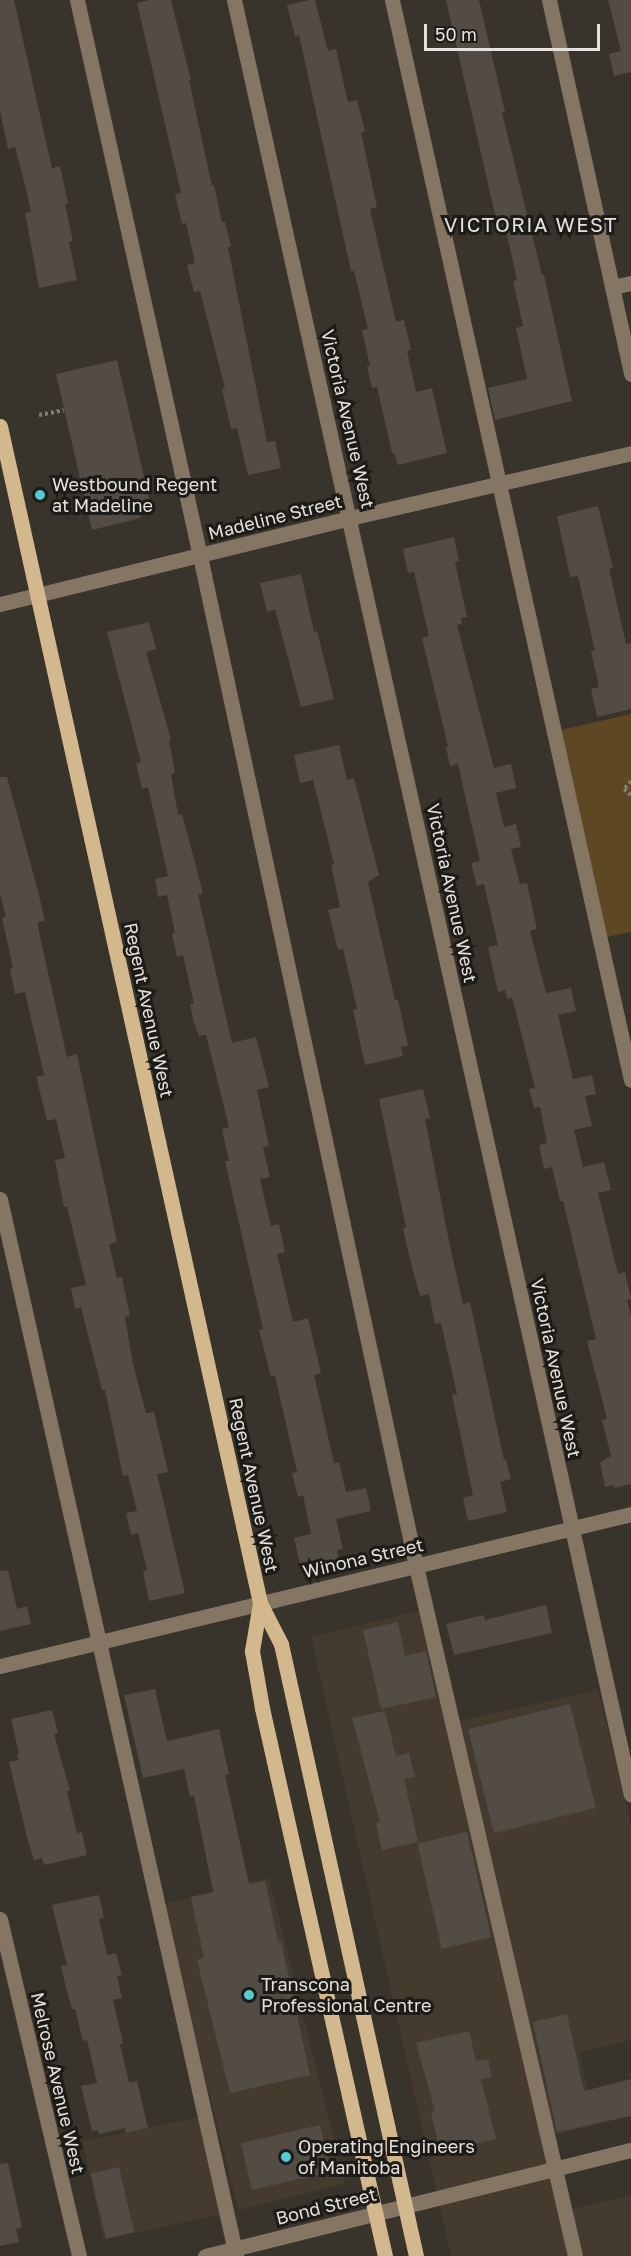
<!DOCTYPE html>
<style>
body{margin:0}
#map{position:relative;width:631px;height:2256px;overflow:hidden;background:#38332b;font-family:"Golos Text",sans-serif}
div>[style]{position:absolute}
.built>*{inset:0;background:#443b2e;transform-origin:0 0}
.green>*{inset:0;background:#5e4823}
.building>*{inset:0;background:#524c44;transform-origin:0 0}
.path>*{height:4px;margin-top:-2px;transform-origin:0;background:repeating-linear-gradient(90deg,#827d77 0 3px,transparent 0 6px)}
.minor>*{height:15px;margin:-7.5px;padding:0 7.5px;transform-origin:7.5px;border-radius:7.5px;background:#847662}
.major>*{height:15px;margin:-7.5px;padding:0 7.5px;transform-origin:7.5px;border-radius:7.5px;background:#d4b88d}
.dots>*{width:16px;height:16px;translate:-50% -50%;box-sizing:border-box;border:3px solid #1d1b17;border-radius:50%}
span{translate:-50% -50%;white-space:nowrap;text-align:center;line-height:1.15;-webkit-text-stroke:6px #1d1b17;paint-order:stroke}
.street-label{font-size:18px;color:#e5e1dd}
.poi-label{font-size:18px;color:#e5e1dd}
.left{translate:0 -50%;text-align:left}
.neighbourhood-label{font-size:20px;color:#e5e1dd;letter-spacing:1.5px}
.scale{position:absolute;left:424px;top:24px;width:176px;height:27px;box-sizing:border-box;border:3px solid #e5e1dd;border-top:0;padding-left:8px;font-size:18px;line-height:21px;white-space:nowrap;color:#e5e1dd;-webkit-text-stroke:4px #1d1b17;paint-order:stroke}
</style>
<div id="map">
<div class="built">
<i style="clip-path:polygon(423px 1610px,455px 1722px,598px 1690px,631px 1825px,631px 2040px,579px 2052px,596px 2125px,543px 2137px,560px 2212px,631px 2195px,631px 2256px,451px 2256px,311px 1637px)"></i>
<i style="left:269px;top:1878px;width:315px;height:110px;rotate:76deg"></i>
<i style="left:199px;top:2117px;width:100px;height:119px;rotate:78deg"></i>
</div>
<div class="green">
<i style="clip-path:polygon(631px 714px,631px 932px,606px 937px,561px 730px)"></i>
</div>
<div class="building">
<i style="clip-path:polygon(0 0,14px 0,52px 168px,60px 166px,68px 203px,65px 204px,73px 241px,69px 242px,77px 280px,39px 288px,25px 213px,31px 212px,27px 193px,15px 147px,8px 149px,0 110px)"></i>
<i style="clip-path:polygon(150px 0,171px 0,191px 80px,189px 80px,212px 186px,214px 185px,222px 222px,225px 222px,231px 246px,228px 247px,267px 442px,275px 441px,281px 468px,248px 475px,237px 428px,231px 429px,222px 389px,225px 388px,200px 291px,194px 292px,187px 265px,195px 263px,186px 223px,182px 224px,175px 194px,181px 193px,137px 3px)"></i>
<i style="clip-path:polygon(309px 0,315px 0,328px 51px,336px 49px,348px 102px,357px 100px,365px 131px,361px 132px,377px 207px,370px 209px,396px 322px,404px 320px,411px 350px,407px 351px,416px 392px,432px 388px,447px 453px,398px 465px,394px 453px,392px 453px,377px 387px,372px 388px,367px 366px,370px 366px,362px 330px,368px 329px,354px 271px,351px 271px,299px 35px,295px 36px,287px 5px)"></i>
<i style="clip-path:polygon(446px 0,479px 0,505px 112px,502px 113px,542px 275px,544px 275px,572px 401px,495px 420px,488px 388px,527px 379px,516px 328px,523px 326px,513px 281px,517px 280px,503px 217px,496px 219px)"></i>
<i style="clip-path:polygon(608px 0,631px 0,631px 72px,614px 76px,609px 54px,621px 51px)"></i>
<i style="clip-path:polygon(117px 360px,151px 507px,139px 510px,141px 518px,92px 530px,56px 374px)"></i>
<i style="clip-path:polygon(598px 506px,613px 568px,609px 569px,626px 644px,631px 643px,631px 709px,597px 717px,591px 689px,599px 687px,591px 651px,595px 651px,578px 576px,570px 577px,557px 516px)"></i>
<i style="clip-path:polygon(454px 537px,459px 561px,455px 562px,467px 617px,461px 618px,462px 624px,457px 625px,494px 768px,511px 764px,516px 788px,496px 793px,504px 827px,516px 824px,521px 847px,511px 849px,520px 884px,527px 883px,537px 929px,530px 931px,546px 993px,571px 988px,576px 1011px,558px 1015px,573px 1079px,592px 1075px,596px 1094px,585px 1096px,592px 1126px,574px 1130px,583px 1167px,604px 1162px,611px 1190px,598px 1193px,618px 1274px,625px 1272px,631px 1299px,627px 1300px,631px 1317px,631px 1484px,614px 1488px,614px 1485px,605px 1487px,600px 1462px,611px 1456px,602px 1420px,607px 1419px,587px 1341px,596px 1339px,563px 1201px,560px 1201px,552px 1167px,544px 1169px,539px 1145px,547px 1143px,540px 1107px,534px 1108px,529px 1089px,535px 1088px,512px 997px,507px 999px,505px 990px,498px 992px,488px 947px,498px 945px,484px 884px,477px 886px,471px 863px,480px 861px,467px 804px,458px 764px,450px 766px,446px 747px,448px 746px,422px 638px,429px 636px,414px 572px,408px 573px,403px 549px)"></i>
<i style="clip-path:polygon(301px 574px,314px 632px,317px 631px,334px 699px,301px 707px,275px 609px,267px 612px,260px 583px)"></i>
<i style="clip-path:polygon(149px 622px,156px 649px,146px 652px,171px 739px,169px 740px,175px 773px,171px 774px,178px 815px,182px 814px,197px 870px,203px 894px,198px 895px,232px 1043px,256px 1037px,269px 1087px,257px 1090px,269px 1146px,263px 1147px,270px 1177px,260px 1179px,271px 1226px,279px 1224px,285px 1252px,277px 1254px,293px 1322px,308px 1318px,321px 1373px,314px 1375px,334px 1463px,339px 1462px,346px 1492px,366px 1488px,371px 1511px,336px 1519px,343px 1549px,337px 1550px,339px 1559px,301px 1568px,294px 1538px,311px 1534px,303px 1495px,298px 1497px,292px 1473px,297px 1472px,275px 1376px,271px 1377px,259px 1330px,263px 1329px,225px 1161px,229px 1161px,222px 1129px,229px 1127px,206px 1035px,199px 1036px,194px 1023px,190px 1004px,194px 1004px,183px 955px,177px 957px,172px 934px,175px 933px,167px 895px,158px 897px,155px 879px,168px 876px,148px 787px,142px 789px,136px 763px,141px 762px,107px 632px)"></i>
<i style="clip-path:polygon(339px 745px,347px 780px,354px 778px,379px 875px,368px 882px,395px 1000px,398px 1000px,408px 1046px,401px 1047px,403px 1056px,365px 1065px,353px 1010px,357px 1009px,343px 949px,338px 950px,328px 910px,340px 907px,331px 865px,334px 864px,313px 780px,300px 783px,294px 755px)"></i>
<i style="clip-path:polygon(0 777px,7px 777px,38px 891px,45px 921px,38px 922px,39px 932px,67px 1057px,77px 1054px,95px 1139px,117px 1242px,109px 1244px,117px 1278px,122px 1277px,130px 1316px,125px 1317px,133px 1364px,146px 1413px,154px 1412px,168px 1472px,157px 1474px,185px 1593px,149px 1601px,143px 1572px,147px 1570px,138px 1533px,131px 1535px,126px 1513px,137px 1511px,128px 1475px,123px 1476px,105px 1390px,102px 1390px,81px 1307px,75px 1309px,71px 1288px,86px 1285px,67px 1206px,64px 1207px,55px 1160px,65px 1158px,56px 1119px,47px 1121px,36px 1076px,44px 1075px,25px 992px,15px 994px,10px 969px,13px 968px,2px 918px,6px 917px,0 894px)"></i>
<i style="clip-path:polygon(423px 1089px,430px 1118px,425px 1119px,450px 1246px,463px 1304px,470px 1302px,504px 1460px,506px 1460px,511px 1479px,500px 1482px,507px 1512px,468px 1521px,463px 1498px,473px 1495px,452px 1395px,457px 1394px,441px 1323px,435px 1324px,429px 1294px,420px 1296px,409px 1255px,403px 1228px,406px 1227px,379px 1099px)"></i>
<i style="clip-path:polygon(8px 1570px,17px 1609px,27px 1606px,31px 1624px,0 1631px,0 1571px)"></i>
<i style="clip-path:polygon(546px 1605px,552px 1633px,454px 1655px,446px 1624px,484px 1615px,485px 1620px)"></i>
<i style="clip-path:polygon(398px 1622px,405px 1656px,426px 1651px,436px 1697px,381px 1709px,363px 1630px)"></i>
<i style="clip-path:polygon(155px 1689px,167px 1741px,219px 1729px,229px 1774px,225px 1775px,249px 1884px,265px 1881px,278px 1942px,281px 1941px,310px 2075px,230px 2093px,197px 1960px,204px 1958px,191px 1897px,213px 1892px,194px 1796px,190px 1797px,184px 1769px,143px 1778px,124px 1695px)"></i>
<i style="left:570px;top:1704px;width:107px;height:105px;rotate:76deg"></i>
<i style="clip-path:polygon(52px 1710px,58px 1733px,54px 1734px,70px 1791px,67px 1791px,77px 1833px,82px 1832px,87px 1855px,44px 1865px,42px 1858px,34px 1860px,28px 1841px,9px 1762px,18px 1760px,17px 1754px,19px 1754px,11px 1719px)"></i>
<i style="clip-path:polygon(385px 1711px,396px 1756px,409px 1753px,415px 1777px,404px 1779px,418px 1842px,382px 1850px,376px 1823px,380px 1822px,352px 1718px)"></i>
<i style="left:467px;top:1832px;width:108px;height:51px;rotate:77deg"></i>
<i style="clip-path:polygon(99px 1895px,104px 1918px,99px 1919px,107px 1955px,116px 1953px,122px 1975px,117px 1976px,122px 1998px,113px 2000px,123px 2043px,120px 2044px,129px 2082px,137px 2081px,148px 2128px,126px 2133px,125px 2128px,99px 2134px,98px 2130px,92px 2131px,81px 2086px,97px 2083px,87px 2040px,83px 2041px,75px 2009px,72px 2009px,66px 1988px,61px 1966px,67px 1965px,52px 1905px)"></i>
<i style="clip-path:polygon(567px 2014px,584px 2091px,631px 2079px,631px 2116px,557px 2132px,533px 2022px)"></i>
<i style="clip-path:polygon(469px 2031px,476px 2061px,488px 2059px,492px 2077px,481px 2079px,496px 2139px,440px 2152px,431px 2112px,435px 2111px,416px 2043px)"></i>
<i style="left:320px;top:2125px;width:48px;height:81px;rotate:77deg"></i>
<i style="clip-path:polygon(8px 2163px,22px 2227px,16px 2229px,19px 2242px,0 2246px,0 2164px)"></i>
<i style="left:119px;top:2167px;width:67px;height:29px;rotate:77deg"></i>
</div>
<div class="path">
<i style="left:39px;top:415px;width:25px;rotate:-11deg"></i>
<i style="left:631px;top:781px;width:11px;rotate:131deg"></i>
<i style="left:624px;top:789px;width:9px;rotate:41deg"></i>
</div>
<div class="minor">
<i style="left:77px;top:0;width:569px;rotate:77.53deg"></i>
<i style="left:200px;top:556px;width:1033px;rotate:77.93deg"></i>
<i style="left:416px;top:1566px;width:708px;rotate:77.02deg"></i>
<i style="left:234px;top:0;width:1838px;rotate:77.53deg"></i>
<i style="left:392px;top:0;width:1106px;rotate:77.52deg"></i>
<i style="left:549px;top:0;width:383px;rotate:77.6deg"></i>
<i style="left:612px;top:287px;width:19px;rotate:-12deg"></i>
<i style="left:0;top:604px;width:360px;rotate:-13.8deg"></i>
<i style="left:350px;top:518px;width:288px;rotate:-13deg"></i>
<i style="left:0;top:1199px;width:1083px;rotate:77.41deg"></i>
<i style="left:0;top:1666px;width:649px;rotate:-13.54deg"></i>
<i style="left:0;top:1919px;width:346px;rotate:76.8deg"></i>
<i style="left:205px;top:2256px;width:439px;rotate:-14deg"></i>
</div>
<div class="major">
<i style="left:0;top:426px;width:1205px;rotate:77.54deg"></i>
<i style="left:260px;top:1603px;width:46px;rotate:62.9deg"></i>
<i style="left:281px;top:1644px;width:627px;rotate:77.56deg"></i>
<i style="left:260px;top:1603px;width:49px;rotate:99.5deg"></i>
<i style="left:252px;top:1651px;width:58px;rotate:80deg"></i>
<i style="left:262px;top:1708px;width:562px;rotate:77.35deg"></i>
</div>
<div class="dots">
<i style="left:40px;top:495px;background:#52ccd0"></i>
<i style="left:249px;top:1995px;background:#52ccd0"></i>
<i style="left:286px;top:2157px;background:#52ccd0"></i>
</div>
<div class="street-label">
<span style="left:348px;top:419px;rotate:77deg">Victoria Avenue West</span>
<span style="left:275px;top:517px;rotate:-14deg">Madeline Street</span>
<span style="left:452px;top:893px;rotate:78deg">Victoria Avenue West</span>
<span style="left:149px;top:1010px;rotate:78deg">Regent Avenue West</span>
<span style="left:556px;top:1368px;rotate:78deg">Victoria Avenue West</span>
<span style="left:254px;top:1485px;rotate:78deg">Regent Avenue West</span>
<span style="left:363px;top:1558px;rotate:-13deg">Winona Street</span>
<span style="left:58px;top:2083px;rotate:77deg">Melrose Avenue West</span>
<span style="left:326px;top:2206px;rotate:-14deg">Bond Street</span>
</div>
<div class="poi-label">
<span class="left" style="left:52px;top:495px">Westbound Regent<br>at Madeline</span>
<span class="left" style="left:261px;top:1995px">Transcona<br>Professional Centre</span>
<span class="left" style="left:298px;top:2157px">Operating Engineers<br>of Manitoba</span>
</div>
<div class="neighbourhood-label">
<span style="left:531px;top:224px">VICTORIA WEST</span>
</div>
<div class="scale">50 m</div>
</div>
